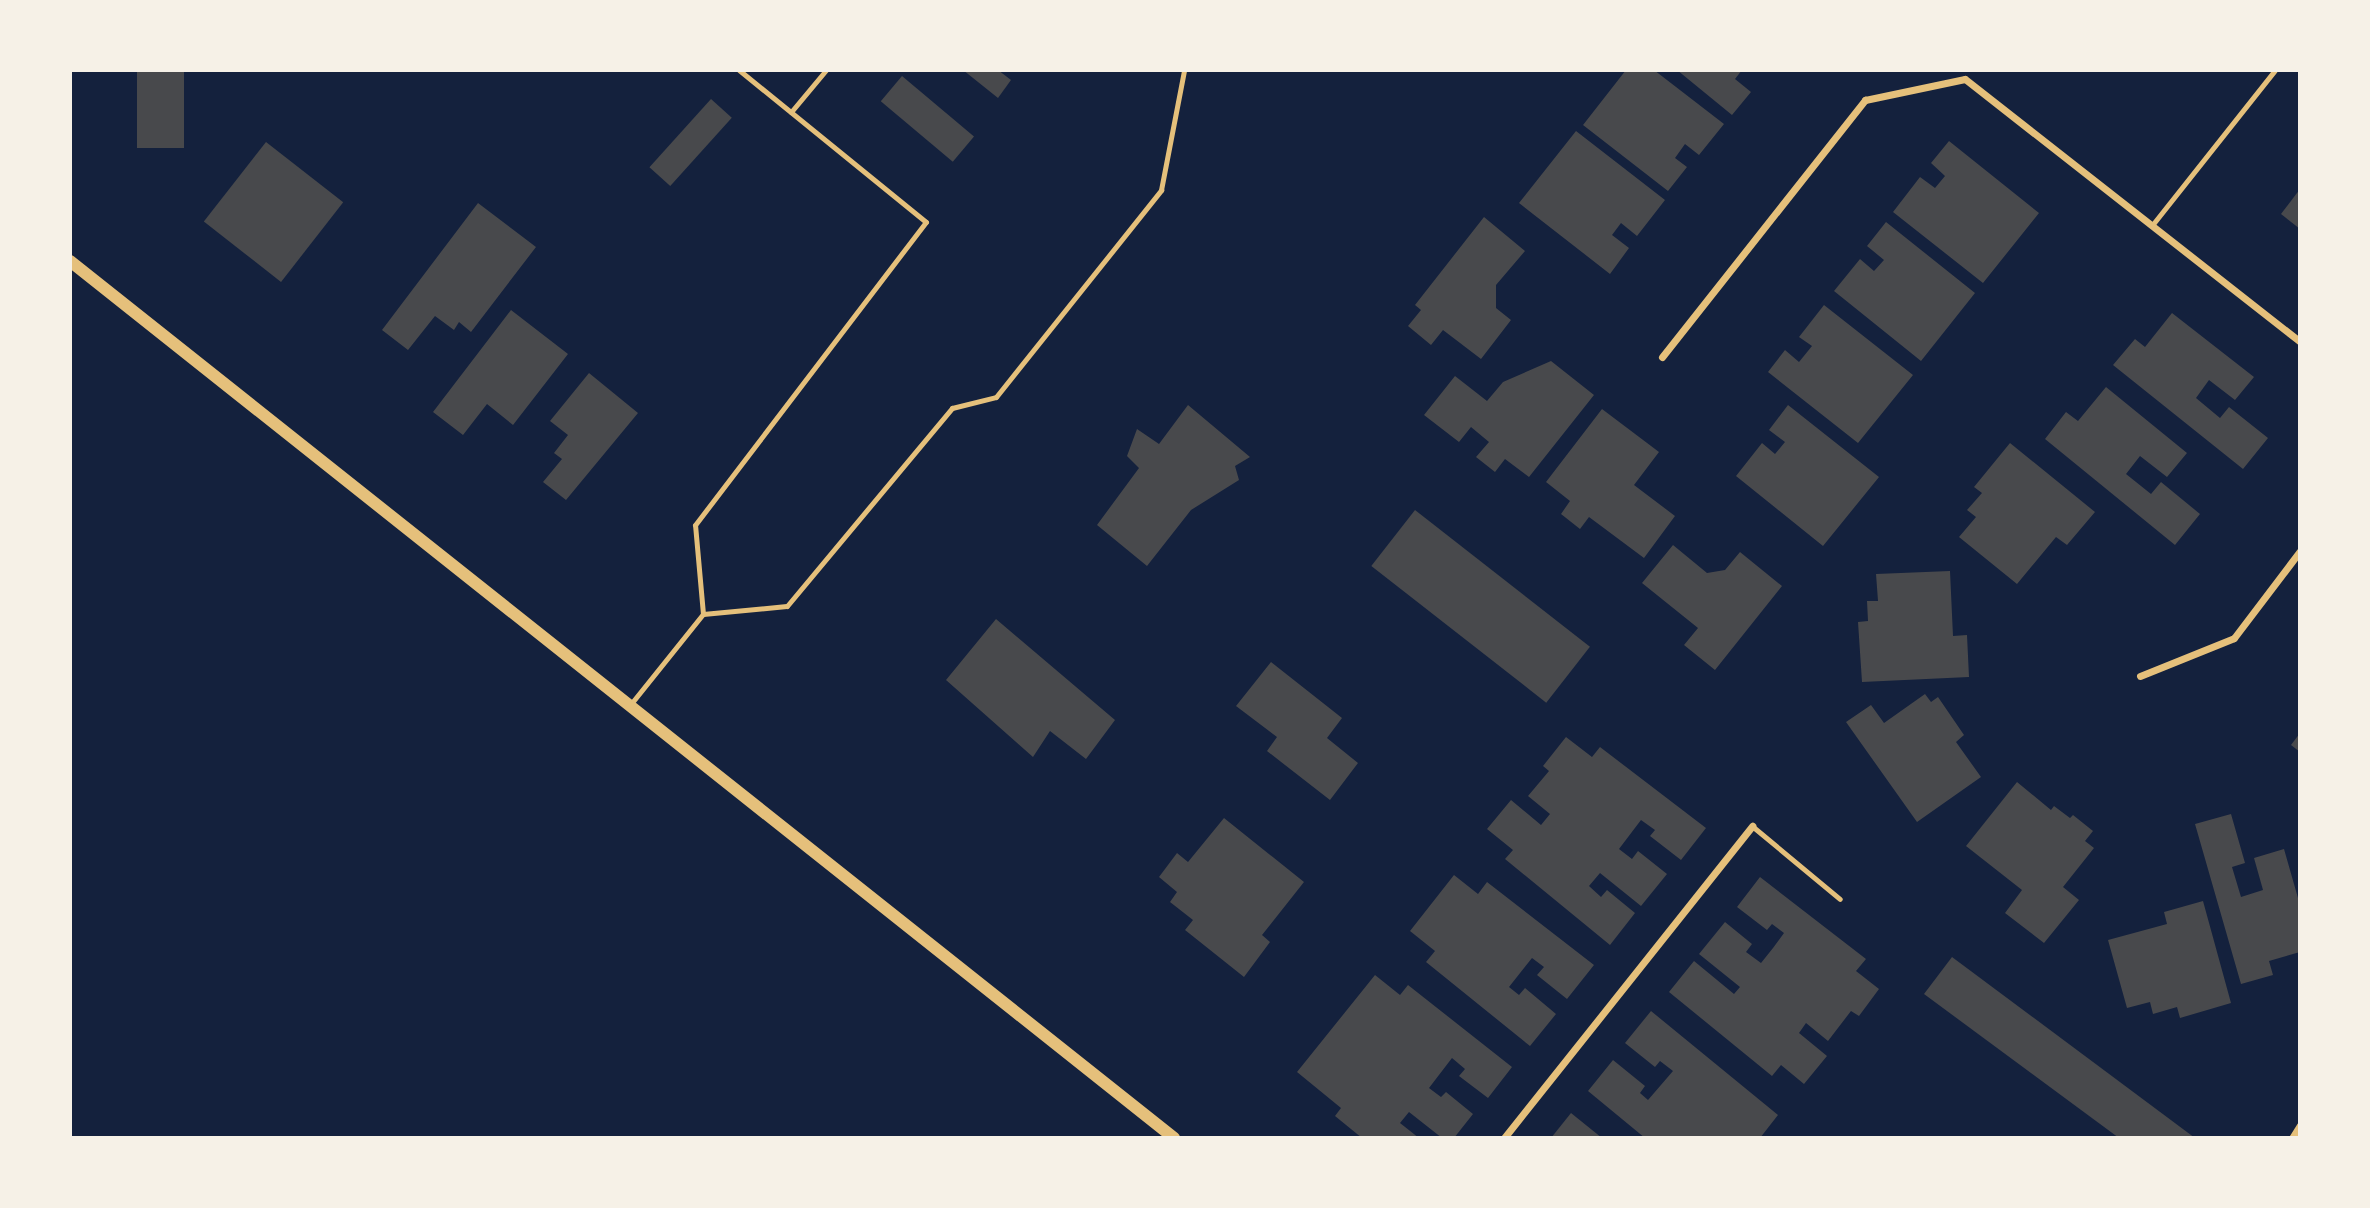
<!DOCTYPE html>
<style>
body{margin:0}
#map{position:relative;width:2370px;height:1208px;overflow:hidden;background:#14213d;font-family:Rubik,sans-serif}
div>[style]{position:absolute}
.building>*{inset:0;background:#48494c;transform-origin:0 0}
.service>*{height:5px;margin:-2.5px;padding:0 2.5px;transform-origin:2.5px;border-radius:2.5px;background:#e5c07b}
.minor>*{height:7px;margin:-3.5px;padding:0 3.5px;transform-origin:3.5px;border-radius:3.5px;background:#e5c07b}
.tertiary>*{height:12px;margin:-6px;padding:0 6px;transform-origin:6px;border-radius:6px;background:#e5c07b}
span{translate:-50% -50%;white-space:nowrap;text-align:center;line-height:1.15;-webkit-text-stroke:5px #f6f1e7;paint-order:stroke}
.frame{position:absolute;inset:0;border:72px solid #f6f1e7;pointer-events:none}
</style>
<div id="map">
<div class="building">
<i style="left:137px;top:70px;width:47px;height:78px"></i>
<i style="clip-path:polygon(963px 70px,998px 70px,1011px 80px,998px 98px)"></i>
<i style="clip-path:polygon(1626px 70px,1654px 70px,1724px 124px,1699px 155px,1685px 144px,1675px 158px,1687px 167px,1668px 191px,1583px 125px)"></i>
<i style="clip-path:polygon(1677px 70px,1742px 70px,1735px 79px,1751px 92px,1732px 115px)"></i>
<i style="left:902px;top:76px;width:94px;height:33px;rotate:40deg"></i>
<i style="left:711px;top:99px;width:28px;height:92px;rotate:42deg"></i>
<i style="clip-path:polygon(1576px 131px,1665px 200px,1637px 236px,1621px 223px,1612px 235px,1629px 248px,1610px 274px,1519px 203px)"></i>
<i style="clip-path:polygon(1949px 141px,2039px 213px,1983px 283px,1893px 212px,1920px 177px,1935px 188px,1945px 176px,1931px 163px)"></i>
<i style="left:266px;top:142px;width:98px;height:101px;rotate:38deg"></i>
<i style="clip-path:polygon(2300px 189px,2300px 229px,2281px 214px)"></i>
<i style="clip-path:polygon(478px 203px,536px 247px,471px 332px,459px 322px,454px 330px,435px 316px,408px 350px,382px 330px)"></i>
<i style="clip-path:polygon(1484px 217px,1525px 251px,1496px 285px,1496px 308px,1511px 320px,1481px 359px,1443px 330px,1431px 345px,1408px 326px,1421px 310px,1415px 305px)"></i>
<i style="clip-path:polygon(1886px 222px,1975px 293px,1921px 361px,1834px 291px,1860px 259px,1874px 271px,1884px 260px,1867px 246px)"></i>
<i style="clip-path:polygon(1824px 305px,1913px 375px,1858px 443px,1768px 372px,1785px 350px,1799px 362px,1812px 346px,1799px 337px)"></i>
<i style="clip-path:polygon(511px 310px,568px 354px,513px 425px,487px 404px,463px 435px,433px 412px)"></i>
<i style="clip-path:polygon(2172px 313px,2254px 377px,2235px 400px,2209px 380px,2196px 398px,2220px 418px,2229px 407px,2268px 438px,2243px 469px,2113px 365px,2135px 339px,2145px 347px)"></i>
<i style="clip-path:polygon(1551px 361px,1594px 395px,1529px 477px,1505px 459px,1495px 472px,1476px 457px,1489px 442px,1471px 427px,1459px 442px,1424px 415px,1455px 376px,1487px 401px,1503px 382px)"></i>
<i style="clip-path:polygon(589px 373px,638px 413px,566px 500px,543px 482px,562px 459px,554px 453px,568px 435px,550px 421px)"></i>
<i style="clip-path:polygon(2106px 387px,2187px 453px,2167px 477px,2140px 456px,2126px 474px,2151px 494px,2161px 482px,2200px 514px,2175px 545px,2045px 439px,2066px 412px,2078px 421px)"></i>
<i style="clip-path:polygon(1188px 405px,1250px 457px,1235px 466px,1239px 480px,1191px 510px,1147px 566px,1097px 525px,1139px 468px,1127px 456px,1137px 429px,1159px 444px)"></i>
<i style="clip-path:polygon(1788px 405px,1879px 477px,1823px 546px,1736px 476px,1762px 443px,1775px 454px,1785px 442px,1769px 430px)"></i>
<i style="clip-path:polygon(1602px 409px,1659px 452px,1634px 485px,1675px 516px,1644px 558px,1589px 517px,1580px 529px,1561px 514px,1570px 501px,1546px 482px)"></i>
<i style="clip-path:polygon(2010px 443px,2095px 512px,2067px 545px,2056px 537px,2017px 584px,1959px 537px,1976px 517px,1967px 510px,1982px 493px,1974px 487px)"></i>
<i style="left:1415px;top:510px;width:222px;height:71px;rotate:38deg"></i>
<i style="clip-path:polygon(1673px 545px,1707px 573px,1725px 570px,1740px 552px,1782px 586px,1715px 670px,1684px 645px,1698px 628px,1642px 583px)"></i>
<i style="clip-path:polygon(1950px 571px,1953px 636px,1967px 635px,1969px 677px,1862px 682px,1858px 622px,1868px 621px,1867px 601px,1878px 601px,1876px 574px)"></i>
<i style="clip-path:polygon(996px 619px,1115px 720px,1086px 759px,1050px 731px,1033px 757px,946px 680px)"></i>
<i style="clip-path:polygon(1271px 662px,1342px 718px,1327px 738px,1358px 763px,1330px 800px,1267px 751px,1277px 737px,1236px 706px)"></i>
<i style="clip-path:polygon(1925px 694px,1931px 702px,1938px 697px,1964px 735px,1956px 742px,1981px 777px,1917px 822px,1846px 722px,1871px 705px,1884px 723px)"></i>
<i style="clip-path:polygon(2300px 733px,2300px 752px,2291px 745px)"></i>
<i style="clip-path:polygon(1566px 737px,1592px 757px,1600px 747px,1706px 828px,1681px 860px,1650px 836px,1655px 830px,1641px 820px,1619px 849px,1632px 859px,1638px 851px,1667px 874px,1641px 906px,1600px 873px,1589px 886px,1601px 897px,1607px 890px,1635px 913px,1610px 945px,1505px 859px,1513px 850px,1487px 829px,1511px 800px,1541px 825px,1550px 814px,1528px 796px,1549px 771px,1543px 766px)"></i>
<i style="clip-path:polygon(2017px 782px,2051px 810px,2054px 806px,2070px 818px,2073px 815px,2093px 831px,2085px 841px,2094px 848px,2063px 887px,2079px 900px,2044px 943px,2005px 913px,2022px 890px,1966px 846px)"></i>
<i style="clip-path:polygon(2231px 814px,2245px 863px,2232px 867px,2241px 897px,2263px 890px,2254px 858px,2284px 849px,2300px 905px,2300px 952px,2269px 961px,2273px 975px,2241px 984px,2195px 824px)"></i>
<i style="clip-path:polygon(1224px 818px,1304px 882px,1262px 935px,1270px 942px,1244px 977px,1185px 930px,1193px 920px,1170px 902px,1177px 892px,1159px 877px,1177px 853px,1188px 862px)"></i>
<i style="clip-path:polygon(1454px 875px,1478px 894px,1487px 882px,1594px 965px,1567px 999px,1537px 975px,1544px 967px,1532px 958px,1509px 987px,1519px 995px,1525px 988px,1556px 1014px,1530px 1046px,1426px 962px,1435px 951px,1410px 931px)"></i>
<i style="clip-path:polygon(1760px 877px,1866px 959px,1856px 971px,1879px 989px,1859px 1016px,1851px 1011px,1828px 1041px,1806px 1023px,1799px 1033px,1827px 1056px,1804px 1084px,1781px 1065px,1772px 1076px,1669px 992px,1694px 961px,1734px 994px,1740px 987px,1699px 954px,1725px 922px,1752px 944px,1746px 952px,1761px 963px,1773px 948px,1784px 933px,1772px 924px,1767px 930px,1737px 907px)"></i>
<i style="clip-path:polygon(2203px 901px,2231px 1003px,2180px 1018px,2177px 1007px,2153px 1014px,2150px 1002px,2127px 1008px,2108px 940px,2167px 924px,2164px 912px)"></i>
<i style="clip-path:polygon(1952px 957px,2195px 1138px,2119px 1138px,1924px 994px)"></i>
<i style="clip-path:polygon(1375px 975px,1400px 995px,1408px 985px,1512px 1067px,1488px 1098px,1459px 1076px,1465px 1069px,1452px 1058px,1429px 1088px,1441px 1097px,1446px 1092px,1473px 1114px,1454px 1138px,1442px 1138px,1409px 1112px,1400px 1123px,1419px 1138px,1362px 1138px,1335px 1116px,1341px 1108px,1297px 1072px)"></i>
<i style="clip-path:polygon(1651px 1011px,1778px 1115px,1760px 1138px,1645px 1138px,1588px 1091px,1613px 1060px,1645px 1086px,1640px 1093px,1648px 1100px,1673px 1071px,1660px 1061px,1655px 1067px,1625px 1043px)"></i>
<i style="clip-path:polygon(1571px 1113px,1602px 1138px,1551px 1138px)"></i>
</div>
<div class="service">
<i style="left:791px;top:112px;width:55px;rotate:-50.2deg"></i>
<i style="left:2153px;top:224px;width:196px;rotate:-51.6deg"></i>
<i style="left:703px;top:614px;width:84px;rotate:-5.4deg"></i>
<i style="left:787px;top:606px;width:258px;rotate:-50.2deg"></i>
<i style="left:952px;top:408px;width:45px;rotate:-14deg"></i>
<i style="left:996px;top:397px;width:265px;rotate:-51.4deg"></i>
<i style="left:1161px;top:190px;width:122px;rotate:-79.1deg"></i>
<i style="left:630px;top:705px;width:117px;rotate:-51.3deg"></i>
<i style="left:703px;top:614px;width:89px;rotate:-95.1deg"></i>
<i style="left:695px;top:525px;width:381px;rotate:-52.7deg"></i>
<i style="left:926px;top:222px;width:241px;rotate:-140.9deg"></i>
<i style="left:1752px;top:826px;width:114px;rotate:39.7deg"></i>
</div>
<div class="minor">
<i style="left:1662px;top:357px;width:328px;rotate:-51.7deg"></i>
<i style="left:1865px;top:100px;width:102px;rotate:-11.9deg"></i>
<i style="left:1965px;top:79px;width:426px;rotate:38.1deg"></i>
<i style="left:2140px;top:676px;width:101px;rotate:-22deg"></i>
<i style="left:2234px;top:638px;width:109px;rotate:-52.8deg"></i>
<i style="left:1504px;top:1138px;width:399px;rotate:-51.5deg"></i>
<i style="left:2292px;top:1138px;width:15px;rotate:-58deg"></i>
</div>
<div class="tertiary">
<i style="left:70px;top:261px;width:1410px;rotate:38.46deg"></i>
</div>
<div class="frame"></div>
</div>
